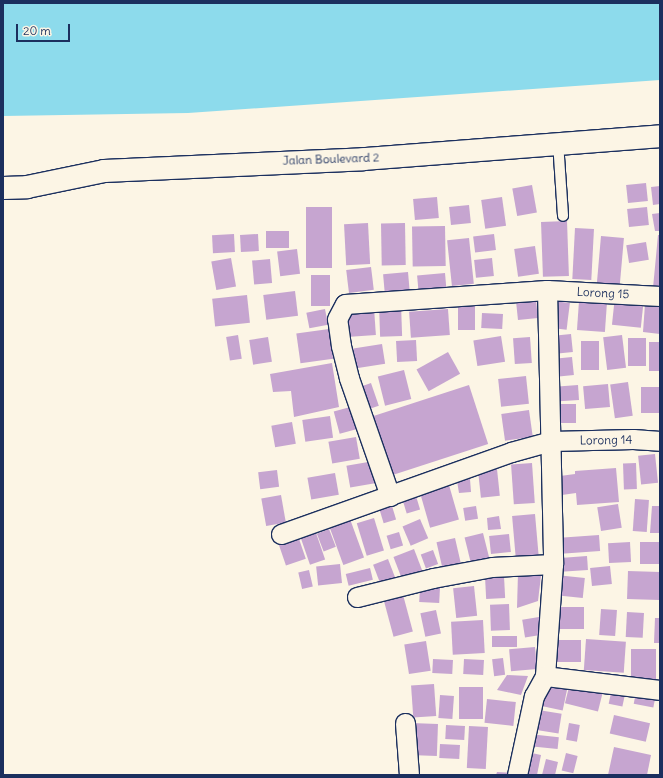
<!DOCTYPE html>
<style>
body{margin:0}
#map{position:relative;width:663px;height:778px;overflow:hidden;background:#fcf5e5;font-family:Delius,sans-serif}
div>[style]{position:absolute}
.water>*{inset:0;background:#8ddbec}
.building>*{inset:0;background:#c6a5d0;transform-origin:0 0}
.roads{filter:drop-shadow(1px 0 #1b2f5e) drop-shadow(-1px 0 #1b2f5e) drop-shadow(0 1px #1b2f5e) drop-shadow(0 -1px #1b2f5e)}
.lane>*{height:10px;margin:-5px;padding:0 5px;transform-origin:5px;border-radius:5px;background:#fcf5e5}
.street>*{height:19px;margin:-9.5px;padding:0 9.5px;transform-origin:9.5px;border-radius:9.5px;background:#fcf5e5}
.secondary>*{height:22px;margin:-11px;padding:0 11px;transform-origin:11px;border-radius:11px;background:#fcf5e5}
span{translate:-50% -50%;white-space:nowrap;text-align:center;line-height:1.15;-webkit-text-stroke:4px #fcf5e5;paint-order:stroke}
.street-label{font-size:12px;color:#1b2f5e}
.frame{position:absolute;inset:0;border:4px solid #1b2f5e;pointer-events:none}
.scale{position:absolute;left:16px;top:24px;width:54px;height:18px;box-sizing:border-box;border:2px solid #1b2f5e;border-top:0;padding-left:5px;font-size:12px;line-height:14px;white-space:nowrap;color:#1b2f5e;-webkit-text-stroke:3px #fcf5e5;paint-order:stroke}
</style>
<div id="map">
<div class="water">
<i style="clip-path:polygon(3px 3px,660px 3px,660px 80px,188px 113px,3px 116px)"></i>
</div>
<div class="building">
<i style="left:646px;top:183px;width:18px;height:20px;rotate:84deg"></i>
<i style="left:532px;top:185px;width:28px;height:20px;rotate:80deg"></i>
<i style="clip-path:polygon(660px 186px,660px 204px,653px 205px,651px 187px)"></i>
<i style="left:437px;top:197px;width:21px;height:24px;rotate:85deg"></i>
<i style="left:502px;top:197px;width:29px;height:21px;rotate:82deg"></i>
<i style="left:469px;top:205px;width:18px;height:20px;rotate:84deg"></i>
<i style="left:306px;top:207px;width:26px;height:61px"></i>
<i style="left:647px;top:207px;width:18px;height:20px;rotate:84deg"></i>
<i style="clip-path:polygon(660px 213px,660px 231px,655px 231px,652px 214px)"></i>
<i style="left:567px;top:221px;width:55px;height:26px;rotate:88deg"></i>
<i style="left:368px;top:223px;width:41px;height:24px;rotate:87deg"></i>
<i style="left:405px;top:223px;width:42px;height:24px;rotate:89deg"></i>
<i style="left:445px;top:226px;width:40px;height:33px;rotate:89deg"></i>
<i style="left:575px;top:228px;width:19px;height:51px;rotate:3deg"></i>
<i style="left:289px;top:231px;width:17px;height:23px;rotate:90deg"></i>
<i style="left:234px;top:234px;width:18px;height:22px;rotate:87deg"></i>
<i style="left:258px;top:234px;width:17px;height:18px;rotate:87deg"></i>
<i style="left:494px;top:234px;width:16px;height:21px;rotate:83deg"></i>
<i style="clip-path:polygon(658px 235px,660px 235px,660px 288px,653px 288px)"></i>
<i style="left:601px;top:236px;width:23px;height:50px;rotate:5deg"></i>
<i style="left:469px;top:238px;width:46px;height:22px;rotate:84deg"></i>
<i style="left:646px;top:242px;width:18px;height:20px;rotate:81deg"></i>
<i style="left:535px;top:246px;width:28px;height:21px;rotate:82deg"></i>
<i style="left:297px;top:249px;width:25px;height:20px;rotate:83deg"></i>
<i style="left:231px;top:258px;width:29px;height:20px;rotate:80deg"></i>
<i style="left:492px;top:258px;width:18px;height:18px;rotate:84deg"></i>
<i style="left:270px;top:259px;width:24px;height:18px;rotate:85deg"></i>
<i style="left:371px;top:267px;width:23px;height:25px;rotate:83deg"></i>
<i style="left:408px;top:272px;width:23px;height:25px;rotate:85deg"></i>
<i style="left:445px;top:273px;width:21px;height:28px;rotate:85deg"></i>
<i style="left:311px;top:275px;width:19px;height:31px"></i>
<i style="left:295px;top:291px;width:25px;height:32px;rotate:83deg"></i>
<i style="left:247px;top:295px;width:28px;height:35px;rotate:84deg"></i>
<i style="left:615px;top:296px;width:29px;height:29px;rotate:6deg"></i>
<i style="left:536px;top:300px;width:18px;height:20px;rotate:84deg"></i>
<i style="left:553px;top:301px;width:17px;height:27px;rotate:7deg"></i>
<i style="left:579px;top:301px;width:28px;height:29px;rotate:4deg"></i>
<i style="left:401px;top:304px;width:32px;height:22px;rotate:88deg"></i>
<i style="left:458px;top:304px;width:17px;height:26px"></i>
<i style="clip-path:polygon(645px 304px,660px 305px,660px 334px,643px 332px)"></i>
<i style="left:374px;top:308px;width:27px;height:29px;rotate:86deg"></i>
<i style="left:325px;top:309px;width:16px;height:19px;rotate:79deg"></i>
<i style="left:448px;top:309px;width:26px;height:39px;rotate:86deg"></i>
<i style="left:482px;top:313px;width:21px;height:15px;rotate:3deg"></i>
<i style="left:329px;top:329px;width:30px;height:33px;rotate:82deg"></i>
<i style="left:571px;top:334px;width:18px;height:20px;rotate:84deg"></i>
<i style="left:238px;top:335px;width:24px;height:12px;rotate:81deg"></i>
<i style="left:622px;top:335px;width:33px;height:19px;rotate:83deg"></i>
<i style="left:501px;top:336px;width:26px;height:28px;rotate:81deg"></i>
<i style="left:268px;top:337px;width:25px;height:19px;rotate:81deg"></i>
<i style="left:530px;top:337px;width:26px;height:17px;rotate:86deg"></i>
<i style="left:628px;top:338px;width:18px;height:28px"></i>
<i style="left:416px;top:340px;width:21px;height:20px;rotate:87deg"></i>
<i style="left:581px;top:341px;width:18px;height:29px"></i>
<i style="left:649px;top:342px;width:11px;height:29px"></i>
<i style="left:382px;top:344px;width:20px;height:29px;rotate:81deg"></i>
<i style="left:448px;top:352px;width:25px;height:36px;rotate:61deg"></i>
<i style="left:572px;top:357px;width:18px;height:20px;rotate:84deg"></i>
<i style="clip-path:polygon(332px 363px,339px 407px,294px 417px,291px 391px,273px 392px,270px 374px)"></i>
<i style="left:404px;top:370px;width:30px;height:27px;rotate:76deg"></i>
<i style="left:526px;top:376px;width:28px;height:28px;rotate:84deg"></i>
<i style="left:628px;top:382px;width:34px;height:18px;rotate:82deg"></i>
<i style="left:371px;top:383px;width:24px;height:15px;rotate:71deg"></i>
<i style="left:608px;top:384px;width:23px;height:25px;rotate:85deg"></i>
<i style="left:469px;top:385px;width:62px;height:102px;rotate:72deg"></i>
<i style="left:578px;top:385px;width:15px;height:20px;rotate:86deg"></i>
<i style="left:641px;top:387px;width:19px;height:26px"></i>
<i style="left:561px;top:404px;width:15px;height:19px"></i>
<i style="left:354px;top:406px;width:23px;height:21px;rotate:75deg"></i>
<i style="left:529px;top:410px;width:27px;height:28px;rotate:82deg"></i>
<i style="left:330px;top:416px;width:22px;height:28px;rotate:82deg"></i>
<i style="left:292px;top:422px;width:22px;height:21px;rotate:80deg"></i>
<i style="left:356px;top:437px;width:22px;height:28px;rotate:80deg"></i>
<i style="left:655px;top:454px;width:29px;height:17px;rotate:84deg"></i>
<i style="left:374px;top:461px;width:22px;height:28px;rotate:80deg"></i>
<i style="left:532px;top:463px;width:40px;height:21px;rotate:86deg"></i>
<i style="left:636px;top:463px;width:26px;height:13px;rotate:88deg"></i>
<i style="clip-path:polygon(616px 468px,619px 502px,577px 505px,576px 493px,562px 495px,560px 476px,575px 474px,575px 471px)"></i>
<i style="left:497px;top:469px;width:27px;height:19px;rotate:84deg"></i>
<i style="left:277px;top:470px;width:17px;height:19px;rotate:83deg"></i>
<i style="left:335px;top:473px;width:22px;height:28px;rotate:80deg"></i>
<i style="clip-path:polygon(470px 479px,471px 492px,459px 493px,457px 481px)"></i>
<i style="left:449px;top:485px;width:36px;height:30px;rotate:74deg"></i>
<i style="left:281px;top:495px;width:28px;height:20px;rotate:80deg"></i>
<i style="left:416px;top:496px;width:14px;height:14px;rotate:73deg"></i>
<i style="left:635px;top:499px;width:14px;height:32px;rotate:4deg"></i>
<i style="left:618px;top:504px;width:24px;height:21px;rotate:81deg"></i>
<i style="left:392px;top:506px;width:14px;height:13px;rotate:73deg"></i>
<i style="left:476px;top:506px;width:13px;height:13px;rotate:81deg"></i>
<i style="clip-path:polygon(652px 506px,660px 506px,660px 533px,650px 533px)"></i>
<i style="left:535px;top:514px;width:46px;height:23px;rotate:85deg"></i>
<i style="clip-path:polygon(499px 516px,501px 529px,488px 530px,487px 518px)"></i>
<i style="left:374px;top:518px;width:34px;height:18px;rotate:73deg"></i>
<i style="left:350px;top:519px;width:41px;height:22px;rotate:70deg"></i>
<i style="left:420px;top:519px;width:21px;height:19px;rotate:67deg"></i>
<i style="left:329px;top:529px;width:19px;height:13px;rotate:69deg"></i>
<i style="left:399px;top:532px;width:14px;height:13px;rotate:73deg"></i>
<i style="left:316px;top:533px;width:28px;height:16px;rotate:71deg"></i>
<i style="left:483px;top:533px;width:30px;height:19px;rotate:76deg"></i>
<i style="left:509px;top:534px;width:18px;height:20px;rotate:84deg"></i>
<i style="left:599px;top:535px;width:16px;height:39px;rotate:86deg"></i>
<i style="left:298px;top:536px;width:24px;height:21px;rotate:71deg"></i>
<i style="left:455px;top:538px;width:32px;height:19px;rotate:77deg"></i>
<i style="left:630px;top:542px;width:20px;height:22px;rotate:87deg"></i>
<i style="left:640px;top:542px;width:20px;height:22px"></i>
<i style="left:414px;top:549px;width:28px;height:22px;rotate:69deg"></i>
<i style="left:433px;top:550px;width:15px;height:13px;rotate:70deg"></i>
<i style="left:587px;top:556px;width:14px;height:27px;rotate:86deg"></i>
<i style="left:388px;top:559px;width:25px;height:16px;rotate:69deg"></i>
<i style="left:340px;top:564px;width:19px;height:24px;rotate:84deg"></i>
<i style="left:610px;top:566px;width:18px;height:20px;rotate:84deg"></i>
<i style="left:370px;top:568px;width:12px;height:25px;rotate:76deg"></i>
<i style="left:309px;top:570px;width:17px;height:11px;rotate:77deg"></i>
<i style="left:628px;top:571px;width:32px;height:28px;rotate:2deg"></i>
<i style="clip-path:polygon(518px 573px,541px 576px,538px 601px,517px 608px)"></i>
<i style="left:556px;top:575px;width:29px;height:20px;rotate:6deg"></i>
<i style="left:504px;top:576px;width:22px;height:19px;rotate:87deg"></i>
<i style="left:474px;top:586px;width:30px;height:21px;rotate:84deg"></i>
<i style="left:420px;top:587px;width:20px;height:15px;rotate:3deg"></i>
<i style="left:402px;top:591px;width:42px;height:20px;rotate:75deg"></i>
<i style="left:509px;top:604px;width:26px;height:19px;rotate:88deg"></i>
<i style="left:584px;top:607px;width:22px;height:31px;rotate:90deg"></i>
<i style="left:601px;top:609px;width:16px;height:26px;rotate:4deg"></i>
<i style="left:436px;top:610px;width:24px;height:16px;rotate:78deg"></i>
<i style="left:627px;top:612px;width:17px;height:25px;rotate:3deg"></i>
<i style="left:539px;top:617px;width:18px;height:17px;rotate:81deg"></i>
<i style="clip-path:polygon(655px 618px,660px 618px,660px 643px,654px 643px)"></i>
<i style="left:483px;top:620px;width:33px;height:32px;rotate:87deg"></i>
<i style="left:492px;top:636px;width:25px;height:11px"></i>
<i style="left:586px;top:639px;width:40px;height:31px;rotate:4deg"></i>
<i style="left:557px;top:640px;width:24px;height:22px"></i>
<i style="left:426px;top:641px;width:30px;height:22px;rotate:81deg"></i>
<i style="left:535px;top:647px;width:22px;height:26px;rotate:85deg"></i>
<i style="left:631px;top:649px;width:25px;height:32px"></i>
<i style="left:503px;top:658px;width:17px;height:11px;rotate:83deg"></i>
<i style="left:433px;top:659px;width:20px;height:14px;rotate:3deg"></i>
<i style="left:464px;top:659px;width:20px;height:15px;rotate:3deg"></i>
<i style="clip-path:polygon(507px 675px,528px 676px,521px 695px,497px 690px)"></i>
<i style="left:545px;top:678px;width:24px;height:28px;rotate:12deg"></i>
<i style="left:571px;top:679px;width:34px;height:25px;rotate:14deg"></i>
<i style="left:434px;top:684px;width:32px;height:23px;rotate:86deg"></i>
<i style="left:459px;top:687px;width:24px;height:32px"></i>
<i style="left:612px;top:688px;width:14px;height:16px;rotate:12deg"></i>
<i style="left:636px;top:692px;width:20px;height:12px;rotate:11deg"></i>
<i style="left:440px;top:695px;width:14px;height:23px;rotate:4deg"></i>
<i style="left:487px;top:699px;width:29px;height:24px;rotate:6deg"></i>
<i style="left:532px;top:709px;width:30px;height:20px;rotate:9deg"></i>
<i style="left:614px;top:715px;width:37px;height:19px;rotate:13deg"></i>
<i style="left:411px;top:723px;width:27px;height:32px;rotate:2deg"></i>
<i style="left:569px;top:723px;width:11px;height:17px;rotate:10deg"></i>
<i style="left:446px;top:725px;width:19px;height:14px;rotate:3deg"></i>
<i style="left:469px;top:726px;width:19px;height:42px;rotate:3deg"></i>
<i style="left:529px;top:734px;width:30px;height:12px;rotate:6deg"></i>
<i style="left:440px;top:744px;width:20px;height:14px;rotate:3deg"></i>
<i style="clip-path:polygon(614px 747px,651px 755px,647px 775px,608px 775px)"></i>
<i style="clip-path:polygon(527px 752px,541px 755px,537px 775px,522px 775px)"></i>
<i style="left:566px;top:753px;width:12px;height:18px;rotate:14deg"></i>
<i style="clip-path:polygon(546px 759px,558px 762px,555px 775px,542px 775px)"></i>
<i style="clip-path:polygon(497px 772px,512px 773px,512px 775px,496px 775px)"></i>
</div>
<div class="roads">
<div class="lane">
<i style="left:558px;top:142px;width:74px;rotate:86.1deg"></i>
</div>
<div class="street">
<i style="left:547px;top:290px;width:274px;rotate:88.7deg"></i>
<i style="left:553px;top:564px;width:112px;rotate:94.1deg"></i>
<i style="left:545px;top:676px;width:116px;rotate:6.9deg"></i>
<i style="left:390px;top:496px;width:125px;rotate:-109.2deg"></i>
<i style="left:349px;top:378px;width:33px;rotate:-104deg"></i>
<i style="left:341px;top:346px;width:27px;rotate:-98deg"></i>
<i style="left:337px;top:319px;width:17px;rotate:-62deg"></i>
<i style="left:345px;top:304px;width:202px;rotate:-4deg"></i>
<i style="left:547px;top:290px;width:113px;rotate:3deg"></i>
<i style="left:281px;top:534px;width:244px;rotate:-19.6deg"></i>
<i style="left:511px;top:452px;width:41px;rotate:-15.4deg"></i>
<i style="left:551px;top:441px;width:82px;rotate:-1.4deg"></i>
<i style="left:633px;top:439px;width:27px;rotate:4deg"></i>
<i style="left:357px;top:597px;width:78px;rotate:-14deg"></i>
<i style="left:433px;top:578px;width:60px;rotate:-10.6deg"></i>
<i style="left:492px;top:567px;width:61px;rotate:-2.8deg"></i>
<i style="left:405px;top:723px;width:52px;rotate:85.6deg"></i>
<i style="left:517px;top:775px;width:81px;rotate:-77.9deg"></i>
<i style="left:534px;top:696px;width:23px;rotate:-61deg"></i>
</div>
<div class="secondary">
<i style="left:3px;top:188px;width:24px;rotate:-2deg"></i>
<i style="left:27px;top:187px;width:79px;rotate:-11.7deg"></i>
<i style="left:104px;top:171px;width:260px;rotate:-2.6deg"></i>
<i style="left:364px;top:159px;width:297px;rotate:-4.4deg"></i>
</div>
</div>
<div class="street-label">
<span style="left:331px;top:159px;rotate:-2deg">Jalan Boulevard 2</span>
<span style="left:603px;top:293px;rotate:3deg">Lorong 15</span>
<span style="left:606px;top:440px;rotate:-1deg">Lorong 14</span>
</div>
<div class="frame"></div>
<div class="scale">20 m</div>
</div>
